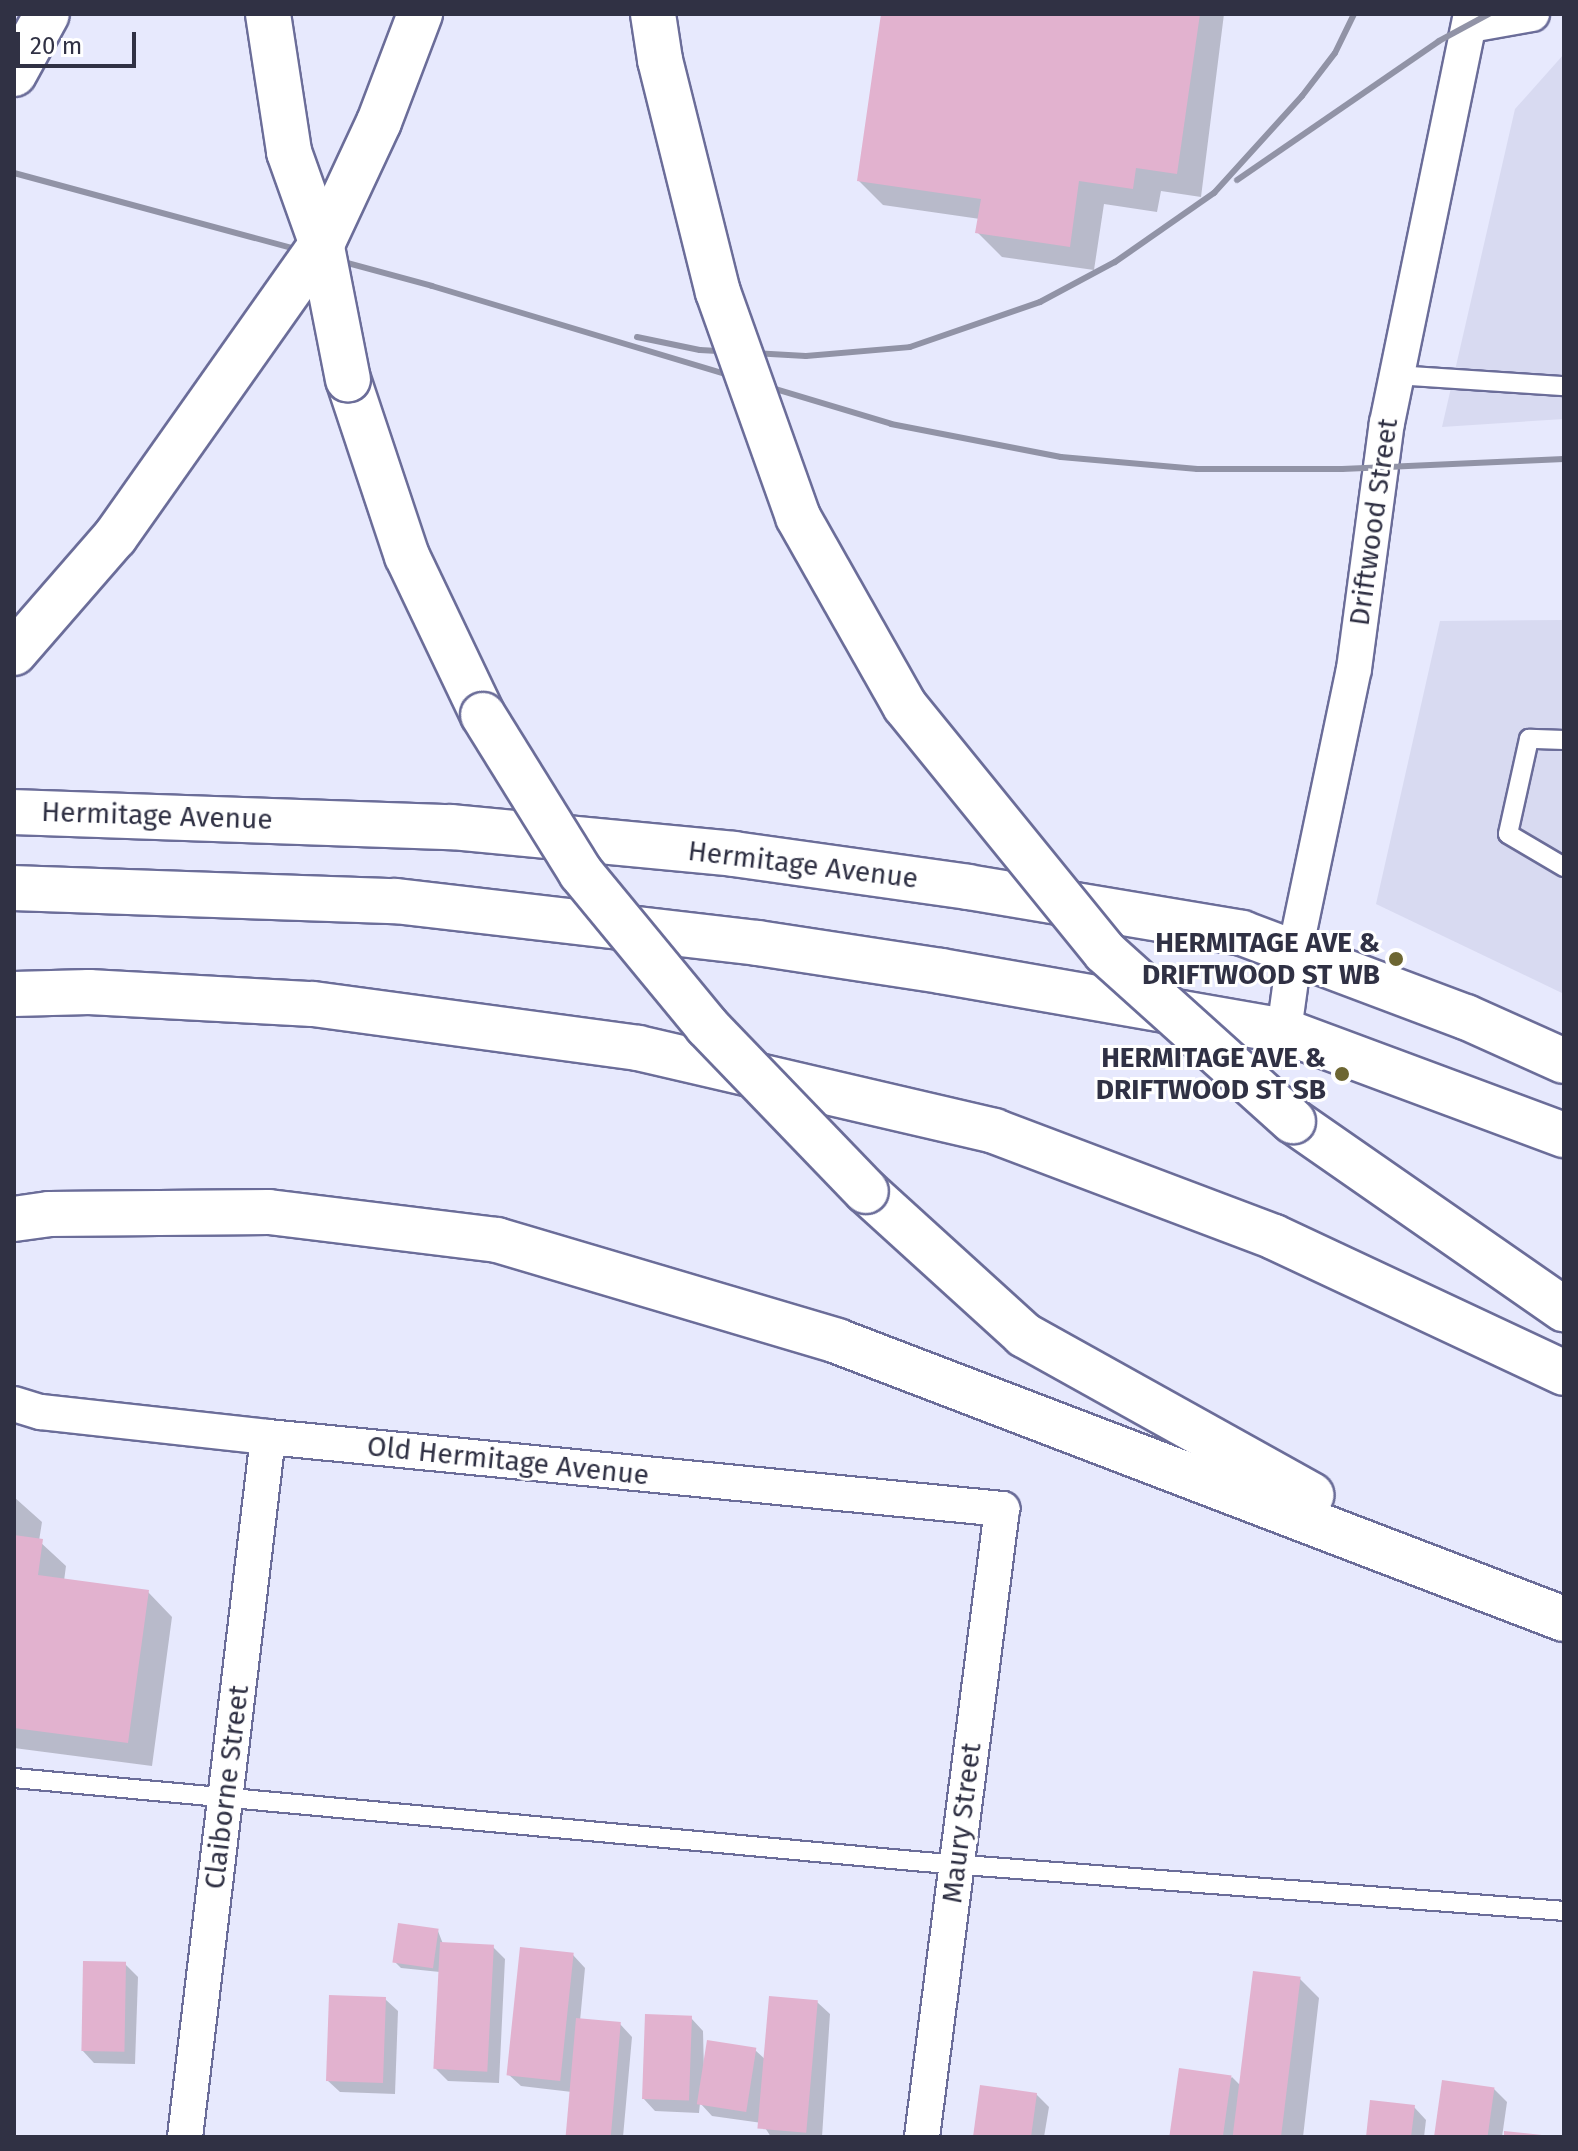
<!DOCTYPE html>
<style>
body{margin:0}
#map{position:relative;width:1578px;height:2151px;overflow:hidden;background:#e7e9fd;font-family:"Fira Sans",sans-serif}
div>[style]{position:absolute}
.built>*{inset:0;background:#d8daf1}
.shadow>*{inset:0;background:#0003}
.building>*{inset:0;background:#e2b2cf;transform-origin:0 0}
.roads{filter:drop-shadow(2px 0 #6b6d99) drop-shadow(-2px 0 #6b6d99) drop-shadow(0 2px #6b6d99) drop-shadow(0 -2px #6b6d99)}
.lane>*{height:18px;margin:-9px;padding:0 9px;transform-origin:9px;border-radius:9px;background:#fff}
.street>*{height:34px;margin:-17px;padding:0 17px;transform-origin:17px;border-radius:17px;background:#fff}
.primary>*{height:44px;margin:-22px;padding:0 22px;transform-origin:22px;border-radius:22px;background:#fff}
.highway>*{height:44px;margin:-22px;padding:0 22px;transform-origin:22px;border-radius:22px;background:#fff}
.rail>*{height:6px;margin:-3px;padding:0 3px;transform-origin:3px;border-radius:3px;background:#9193a6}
.bridges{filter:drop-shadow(2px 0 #6b6d99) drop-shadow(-2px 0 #6b6d99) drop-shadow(0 2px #6b6d99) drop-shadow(0 -2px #6b6d99)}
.highway-bridge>*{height:44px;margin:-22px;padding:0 22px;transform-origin:22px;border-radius:22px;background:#fff}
.dots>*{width:22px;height:22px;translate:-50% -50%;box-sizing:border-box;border:4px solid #fff;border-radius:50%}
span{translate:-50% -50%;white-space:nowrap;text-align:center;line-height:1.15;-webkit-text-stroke:6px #fff;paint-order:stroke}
.street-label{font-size:28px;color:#303144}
.poi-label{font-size:28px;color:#303144;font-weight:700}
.right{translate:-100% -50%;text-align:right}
.frame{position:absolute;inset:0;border:16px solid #303144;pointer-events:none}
.scale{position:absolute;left:16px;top:32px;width:120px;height:36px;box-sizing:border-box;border:4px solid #303144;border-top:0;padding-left:10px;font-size:24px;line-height:28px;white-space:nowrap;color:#303144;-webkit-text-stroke:6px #fff;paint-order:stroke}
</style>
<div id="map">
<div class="built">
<i style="clip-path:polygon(1564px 54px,1564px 419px,1442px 427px,1515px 109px)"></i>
<i style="clip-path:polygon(1564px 620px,1564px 994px,1376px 904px,1440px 621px)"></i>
</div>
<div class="shadow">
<i style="clip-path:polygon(883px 14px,1224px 14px,1201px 197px,1161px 191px,1157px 212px,1104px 204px,1094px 270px,1002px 257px,977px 232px,980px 219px,883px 205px,859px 181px)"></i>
<i style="clip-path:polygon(14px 1497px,42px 1522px,39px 1541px,66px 1566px,64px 1581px,148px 1592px,172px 1617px,152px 1766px,14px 1748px)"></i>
<i style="clip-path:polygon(438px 1931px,443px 1944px,493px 1947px,505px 1959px,499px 2083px,448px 2081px,435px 2068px,440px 1972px,401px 1968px,395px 1962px)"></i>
<i style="clip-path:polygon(573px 1955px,585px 1968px,580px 2021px,620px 2024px,632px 2037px,623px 2137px,568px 2137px,572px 2092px,521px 2086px,508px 2074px)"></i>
<i style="clip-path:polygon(125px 1964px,138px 1977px,135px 2064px,94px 2063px,82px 2050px)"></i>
<i style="clip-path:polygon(1300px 1979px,1319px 1998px,1303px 2137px,1172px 2137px,1232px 2077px,1241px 2086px)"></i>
<i style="clip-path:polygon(385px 1999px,398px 2011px,395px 2094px,340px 2092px,327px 2080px)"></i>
<i style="clip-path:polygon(817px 2002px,830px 2014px,822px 2137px,771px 2137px,762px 2123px,712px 2116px,700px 2103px,699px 2113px,655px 2111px,643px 2098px,691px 2018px,703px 2031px,704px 2073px,755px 2050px,767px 2061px)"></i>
<i style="clip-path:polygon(1494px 2089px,1507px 2102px,1502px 2137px,1436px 2137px)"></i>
<i style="clip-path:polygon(1036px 2094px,1049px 2107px,1044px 2137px,975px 2137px)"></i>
<i style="clip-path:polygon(1414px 2107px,1426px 2120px,1424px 2137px,1368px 2137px)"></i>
</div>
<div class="building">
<i style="clip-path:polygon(881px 14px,1200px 14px,1177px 174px,1136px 168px,1133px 189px,1079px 181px,1070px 247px,975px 233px,981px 199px,857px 181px)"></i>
<i style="clip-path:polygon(14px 1535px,43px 1539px,38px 1575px,149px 1590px,128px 1743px,14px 1728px)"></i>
<i style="left:398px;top:1923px;width:41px;height:40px;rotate:8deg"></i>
<i style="left:440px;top:1942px;width:54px;height:127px;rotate:3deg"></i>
<i style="left:520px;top:1947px;width:54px;height:129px;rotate:6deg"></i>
<i style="left:83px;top:1961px;width:43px;height:90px;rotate:1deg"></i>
<i style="left:1253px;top:1971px;width:48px;height:167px;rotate:7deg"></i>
<i style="left:329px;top:1995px;width:57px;height:86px;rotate:2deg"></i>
<i style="left:769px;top:1996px;width:49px;height:133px;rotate:5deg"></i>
<i style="left:645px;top:2014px;width:47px;height:85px;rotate:2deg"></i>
<i style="left:576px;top:2018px;width:45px;height:119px;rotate:5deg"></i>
<i style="left:707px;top:2040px;width:50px;height:65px;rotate:9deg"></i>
<i style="left:1179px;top:2068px;width:53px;height:70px;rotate:8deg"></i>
<i style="left:1442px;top:2080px;width:53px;height:58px;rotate:8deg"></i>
<i style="clip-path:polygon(980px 2085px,1037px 2093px,1031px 2137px,973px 2137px)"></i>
<i style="clip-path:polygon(1370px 2100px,1415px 2105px,1411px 2137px,1366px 2137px)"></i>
<i style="clip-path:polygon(1504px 2131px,1542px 2135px,1542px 2137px,1504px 2137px)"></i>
</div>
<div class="roads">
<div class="lane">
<i style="left:1397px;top:375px;width:167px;rotate:3.8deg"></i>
<i style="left:1564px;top:740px;width:35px;rotate:-178deg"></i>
<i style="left:1529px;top:739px;width:97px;rotate:102.5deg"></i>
<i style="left:1508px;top:834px;width:65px;rotate:30.5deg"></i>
<i style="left:14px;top:1778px;width:915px;rotate:5.27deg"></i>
<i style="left:925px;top:1862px;width:641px;rotate:4.38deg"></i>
</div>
<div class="street">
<i style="left:1470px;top:25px;width:63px;rotate:-10.1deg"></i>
<i style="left:1284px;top:1031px;width:81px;rotate:-82.2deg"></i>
<i style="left:1295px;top:951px;width:288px;rotate:-78.2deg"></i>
<i style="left:1354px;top:669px;width:248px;rotate:-82.4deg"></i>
<i style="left:1387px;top:423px;width:418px;rotate:-78.4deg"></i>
<i style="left:14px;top:1404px;width:28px;rotate:17deg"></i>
<i style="left:41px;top:1412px;width:228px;rotate:6.3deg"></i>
<i style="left:268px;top:1437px;width:738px;rotate:5.6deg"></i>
<i style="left:1002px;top:1509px;width:633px;rotate:97.26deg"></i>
<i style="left:185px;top:2137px;width:705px;rotate:-83.24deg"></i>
</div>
<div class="primary">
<i style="left:14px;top:812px;width:437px;rotate:2deg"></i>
<i style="left:451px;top:827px;width:284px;rotate:5.4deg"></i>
<i style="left:734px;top:854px;width:236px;rotate:8deg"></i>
<i style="left:968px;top:887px;width:278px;rotate:9.5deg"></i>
<i style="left:1242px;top:933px;width:239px;rotate:20.6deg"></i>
<i style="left:1466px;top:1017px;width:107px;rotate:24.2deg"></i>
<i style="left:14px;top:888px;width:381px;rotate:2deg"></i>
<i style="left:395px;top:901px;width:365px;rotate:6.6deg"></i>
<i style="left:758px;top:943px;width:185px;rotate:8.7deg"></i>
<i style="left:941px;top:971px;width:348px;rotate:9.9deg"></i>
<i style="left:1284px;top:1031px;width:299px;rotate:20.4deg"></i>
</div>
<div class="highway">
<i style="left:14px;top:74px;width:68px;rotate:-61.2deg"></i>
<i style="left:348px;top:379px;width:187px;rotate:71.6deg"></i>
<i style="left:407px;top:556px;width:176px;rotate:64.5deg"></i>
<i style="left:14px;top:994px;width:75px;rotate:-1.5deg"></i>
<i style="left:89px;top:992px;width:224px;rotate:3.1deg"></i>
<i style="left:313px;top:1004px;width:328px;rotate:7.7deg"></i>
<i style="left:638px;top:1048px;width:366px;rotate:13.1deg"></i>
<i style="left:994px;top:1131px;width:299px;rotate:20.7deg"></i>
<i style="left:1274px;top:1237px;width:320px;rotate:25.1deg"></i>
<i style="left:1293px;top:1121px;width:330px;rotate:34.8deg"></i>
<i style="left:866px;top:1191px;width:214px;rotate:42.3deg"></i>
<i style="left:1024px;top:1335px;width:329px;rotate:29.1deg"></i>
<i style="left:14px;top:1219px;width:35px;rotate:-8deg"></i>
<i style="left:49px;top:1214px;width:220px;rotate:-0.5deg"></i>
<i style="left:269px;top:1212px;width:230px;rotate:7deg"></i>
<i style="left:497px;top:1240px;width:355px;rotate:16.5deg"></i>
<i style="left:837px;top:1341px;width:778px;rotate:20.93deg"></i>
</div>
</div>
<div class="rail">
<i style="left:14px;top:173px;width:433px;rotate:15.1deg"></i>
<i style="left:432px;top:286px;width:479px;rotate:16.7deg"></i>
<i style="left:891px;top:424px;width:173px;rotate:11deg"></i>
<i style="left:1061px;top:457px;width:137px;rotate:5deg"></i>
<i style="left:1197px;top:469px;width:145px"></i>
<i style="left:1342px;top:469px;width:222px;rotate:-2.6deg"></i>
<i style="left:1237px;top:180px;width:245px;rotate:-34.5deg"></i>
<i style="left:1439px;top:41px;width:57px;rotate:-28.4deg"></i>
<i style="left:637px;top:337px;width:64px;rotate:11.7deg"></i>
<i style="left:700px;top:350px;width:106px;rotate:3.2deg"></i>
<i style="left:806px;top:356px;width:104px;rotate:-4.9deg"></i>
<i style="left:910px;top:347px;width:138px;rotate:-19.1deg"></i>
<i style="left:1040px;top:302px;width:85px;rotate:-28.1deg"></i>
<i style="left:1115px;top:262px;width:121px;rotate:-34.9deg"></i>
<i style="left:1214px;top:193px;width:131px;rotate:-47.8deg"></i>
<i style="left:1302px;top:96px;width:54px;rotate:-52.5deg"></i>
<i style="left:1335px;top:53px;width:43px;rotate:-64deg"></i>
</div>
<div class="bridges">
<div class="highway-bridge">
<i style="left:268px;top:14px;width:140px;rotate:81.3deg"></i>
<i style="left:289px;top:152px;width:96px;rotate:70.4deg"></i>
<i style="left:321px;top:242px;width:140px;rotate:78.9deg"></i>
<i style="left:653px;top:14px;width:47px;rotate:81.3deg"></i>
<i style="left:660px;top:60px;width:239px;rotate:76deg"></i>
<i style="left:718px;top:292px;width:239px;rotate:70.4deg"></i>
<i style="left:798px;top:517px;width:217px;rotate:60.5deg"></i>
<i style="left:905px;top:706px;width:317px;rotate:50.9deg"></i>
<i style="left:1105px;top:952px;width:253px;rotate:42deg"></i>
<i style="left:14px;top:653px;width:154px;rotate:-49deg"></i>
<i style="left:115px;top:537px;width:361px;rotate:-54.8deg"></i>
<i style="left:323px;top:242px;width:132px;rotate:-65deg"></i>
<i style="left:379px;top:122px;width:116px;rotate:-69.2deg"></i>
<i style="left:483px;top:715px;width:186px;rotate:58.2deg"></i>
<i style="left:581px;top:873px;width:198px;rotate:50.5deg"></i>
<i style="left:707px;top:1026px;width:229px;rotate:46.1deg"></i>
</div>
</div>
<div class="dots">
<i style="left:1396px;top:959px;background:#6d6632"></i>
<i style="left:1342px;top:1074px;background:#6d6632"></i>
</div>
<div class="street-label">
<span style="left:1374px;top:522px;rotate:-82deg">Driftwood Street</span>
<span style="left:157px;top:816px;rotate:2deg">Hermitage Avenue</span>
<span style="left:803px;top:865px;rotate:7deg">Hermitage Avenue</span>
<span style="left:508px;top:1461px;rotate:6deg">Old Hermitage Avenue</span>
<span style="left:227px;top:1787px;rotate:-83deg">Claiborne Street</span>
<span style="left:962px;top:1823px;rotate:-83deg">Maury Street</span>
</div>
<div class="poi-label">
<span class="right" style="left:1380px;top:959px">HERMITAGE AVE &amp;<br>DRIFTWOOD ST WB</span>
<span class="right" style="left:1326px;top:1074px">HERMITAGE AVE &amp;<br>DRIFTWOOD ST SB</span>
</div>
<div class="frame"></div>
<div class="scale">20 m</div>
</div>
